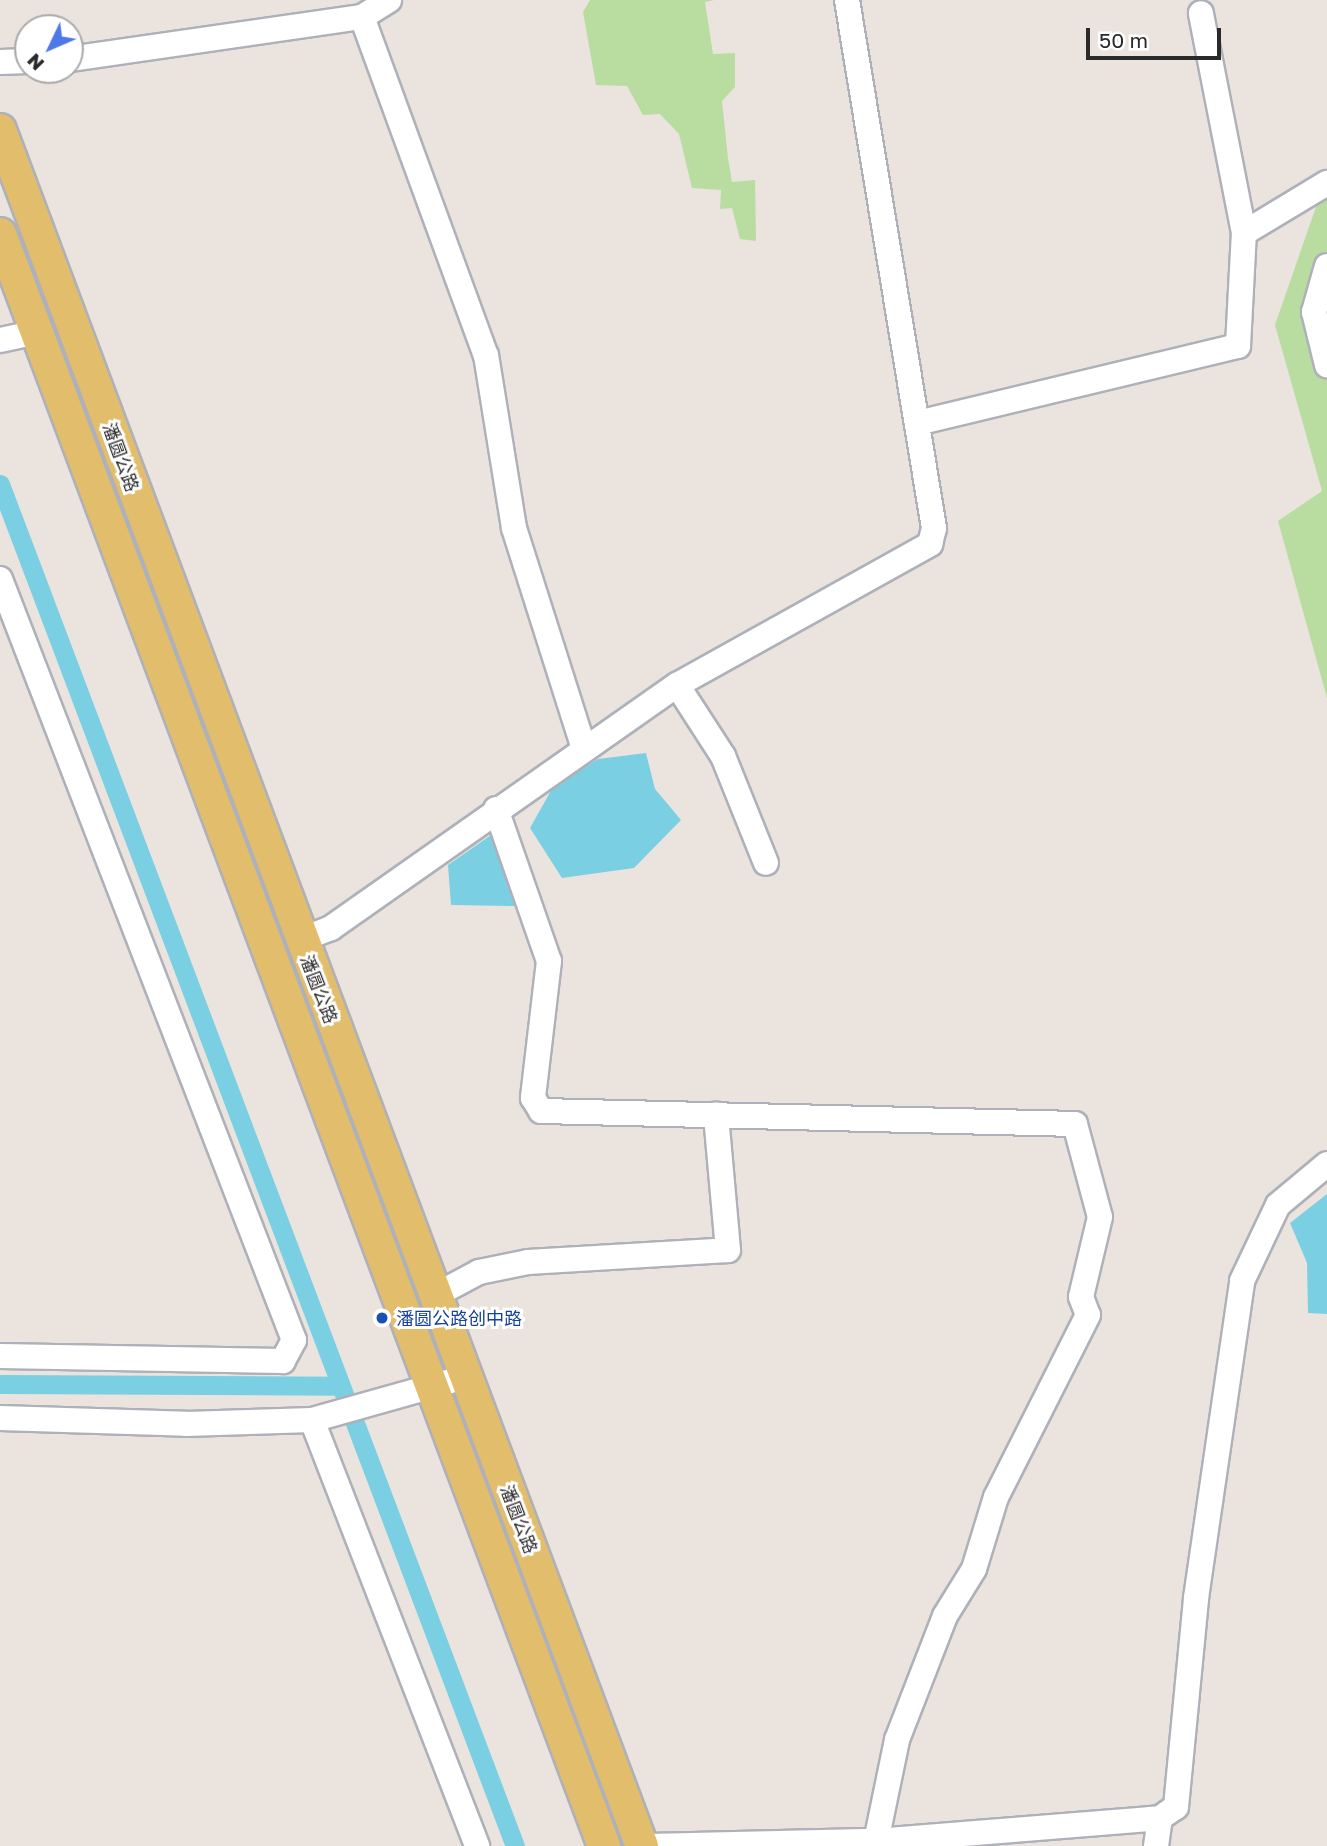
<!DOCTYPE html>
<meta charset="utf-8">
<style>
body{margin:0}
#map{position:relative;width:1327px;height:1846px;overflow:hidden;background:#ebe4de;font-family:"Golos Text","Noto Sans SC",sans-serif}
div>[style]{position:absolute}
.green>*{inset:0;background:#b9dca0}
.water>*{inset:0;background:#7bcfe2}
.canal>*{height:19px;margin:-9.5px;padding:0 9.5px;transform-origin:9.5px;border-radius:9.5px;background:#7bcfe2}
.roads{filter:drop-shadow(2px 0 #aeb1b9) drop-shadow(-2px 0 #aeb1b9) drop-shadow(0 2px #aeb1b9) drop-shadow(0 -2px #aeb1b9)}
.minor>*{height:24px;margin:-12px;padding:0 12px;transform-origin:12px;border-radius:12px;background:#fff}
.major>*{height:32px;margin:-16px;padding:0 16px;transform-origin:16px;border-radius:16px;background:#e2bd6b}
.dots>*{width:19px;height:19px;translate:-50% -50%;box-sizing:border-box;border:4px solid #fff;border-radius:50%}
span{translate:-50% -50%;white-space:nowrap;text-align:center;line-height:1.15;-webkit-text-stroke:6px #fff;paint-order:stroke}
.street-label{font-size:18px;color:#2a2a2a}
.transit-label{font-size:18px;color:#164399}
.left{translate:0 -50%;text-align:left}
.north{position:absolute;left:14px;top:14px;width:70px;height:70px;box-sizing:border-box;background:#fff;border:2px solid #aaa;border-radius:50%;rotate:226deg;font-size:19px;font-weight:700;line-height:28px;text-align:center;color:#2a2a2a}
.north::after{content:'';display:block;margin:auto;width:24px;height:32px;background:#4e77e7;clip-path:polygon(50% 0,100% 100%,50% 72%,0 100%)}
.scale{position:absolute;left:1086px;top:28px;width:135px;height:32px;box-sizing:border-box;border:4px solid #2a2a2a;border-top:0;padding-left:9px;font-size:21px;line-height:24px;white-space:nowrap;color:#2a2a2a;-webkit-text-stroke:5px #fff;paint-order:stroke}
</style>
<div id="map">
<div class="green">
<i style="clip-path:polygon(590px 0,714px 0,705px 2px,713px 54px,735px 53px,735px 87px,722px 101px,728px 158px,732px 182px,755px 180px,756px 241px,740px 239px,732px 208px,720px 209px,721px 190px,692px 188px,679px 134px,660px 114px,643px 115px,627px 86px,596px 85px,583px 12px)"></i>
<i style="clip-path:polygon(1327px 175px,1327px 698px,1278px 521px,1322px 491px,1275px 325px)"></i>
</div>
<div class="water">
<i style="clip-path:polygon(646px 753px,655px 789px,681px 820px,634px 868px,562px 878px,530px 828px,553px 787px,598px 759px)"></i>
<i style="clip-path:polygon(491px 835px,520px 899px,514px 906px,451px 905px,448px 865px)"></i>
<i style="clip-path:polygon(1327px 1194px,1327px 1314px,1308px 1313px,1307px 1263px,1290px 1223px)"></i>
</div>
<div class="canal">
<i style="left:0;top:484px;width:1456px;rotate:69.29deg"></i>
<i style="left:0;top:1384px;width:339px;rotate:0.3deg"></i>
</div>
<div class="roads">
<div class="minor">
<i style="left:362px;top:17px;width:360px;rotate:69.9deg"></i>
<i style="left:486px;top:355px;width:175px;rotate:80.8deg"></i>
<i style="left:514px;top:528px;width:228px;rotate:72.4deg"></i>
<i style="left:70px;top:59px;width:295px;rotate:-8.2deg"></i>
<i style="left:362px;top:17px;width:32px;rotate:-32deg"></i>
<i style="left:0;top:62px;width:28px;rotate:-2deg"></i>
<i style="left:1244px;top:233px;width:97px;rotate:-31.1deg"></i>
<i style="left:1327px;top:266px;width:48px;rotate:105.8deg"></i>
<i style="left:1314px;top:312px;width:55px;rotate:76.2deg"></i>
<i style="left:0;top:340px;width:38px;rotate:-12deg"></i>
<i style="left:917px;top:423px;width:330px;rotate:-13.5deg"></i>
<i style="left:1238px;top:346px;width:113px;rotate:-87deg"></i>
<i style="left:1244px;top:233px;width:224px;rotate:-101.1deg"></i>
<i style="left:0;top:579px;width:816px;rotate:68.88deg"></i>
<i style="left:294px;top:1340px;width:24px;rotate:118deg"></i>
<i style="left:283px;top:1361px;width:283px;rotate:-179deg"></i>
<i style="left:677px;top:685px;width:85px;rotate:57.1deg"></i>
<i style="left:723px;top:756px;width:115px;rotate:68.1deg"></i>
<i style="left:496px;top:809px;width:161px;rotate:70.8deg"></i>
<i style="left:549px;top:961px;width:138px;rotate:96.7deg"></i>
<i style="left:533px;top:1098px;width:15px;rotate:58deg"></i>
<i style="left:541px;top:1111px;width:534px;rotate:1.39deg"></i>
<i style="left:1075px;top:1124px;width:96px;rotate:75deg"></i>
<i style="left:1100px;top:1217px;width:82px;rotate:103.4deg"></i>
<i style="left:1081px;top:1297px;width:19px;rotate:69deg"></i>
<i style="left:1088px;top:1315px;width:204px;rotate:116.8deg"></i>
<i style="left:996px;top:1497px;width:75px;rotate:107deg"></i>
<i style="left:974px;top:1569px;width:55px;rotate:121.7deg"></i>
<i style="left:945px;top:1616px;width:133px;rotate:111.2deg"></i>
<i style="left:897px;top:1740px;width:103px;rotate:101.7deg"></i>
<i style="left:300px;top:940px;width:33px;rotate:-21deg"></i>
<i style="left:331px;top:928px;width:423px;rotate:-35.1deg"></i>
<i style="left:677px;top:685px;width:290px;rotate:-29.1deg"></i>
<i style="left:930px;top:544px;width:16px;rotate:-76deg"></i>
<i style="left:934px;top:528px;width:535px;rotate:-99.36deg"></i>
<i style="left:434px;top:1296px;width:51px;rotate:-28.1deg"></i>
<i style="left:479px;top:1272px;width:50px;rotate:-11.5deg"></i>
<i style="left:528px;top:1262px;width:200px;rotate:-3.4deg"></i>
<i style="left:728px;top:1250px;width:136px;rotate:-95.1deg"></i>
<i style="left:465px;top:1377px;width:159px;rotate:164.3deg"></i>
<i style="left:312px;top:1420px;width:457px;rotate:68.8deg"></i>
<i style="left:0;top:1418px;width:186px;rotate:1.8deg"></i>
<i style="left:186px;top:1424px;width:126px;rotate:-1.8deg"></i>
<i style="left:648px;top:1846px;width:228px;rotate:-1.3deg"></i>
<i style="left:876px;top:1841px;width:285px;rotate:-4.6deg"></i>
<i style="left:1156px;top:1846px;width:28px;rotate:-82deg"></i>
<i style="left:1160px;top:1818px;width:19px;rotate:-35deg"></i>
<i style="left:1176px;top:1807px;width:210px;rotate:-84.5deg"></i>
<i style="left:1196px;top:1598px;width:320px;rotate:-81.7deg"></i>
<i style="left:1242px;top:1281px;width:84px;rotate:-64.7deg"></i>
<i style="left:1278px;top:1205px;width:64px;rotate:-39.9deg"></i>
</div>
<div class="major">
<i style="left:0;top:130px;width:1832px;rotate:69.49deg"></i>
<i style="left:0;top:234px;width:1721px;rotate:69.46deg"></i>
</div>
</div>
<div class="dots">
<i style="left:382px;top:1318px;background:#1a4fb4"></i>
</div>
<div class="street-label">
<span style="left:121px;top:457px;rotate:70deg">潘圆公路</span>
<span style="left:319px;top:989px;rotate:69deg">潘圆公路</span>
<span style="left:519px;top:1519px;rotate:69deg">潘圆公路</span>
</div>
<div class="transit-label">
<span class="left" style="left:396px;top:1318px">潘圆公路创中路</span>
</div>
<div class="north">N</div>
<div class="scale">50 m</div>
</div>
